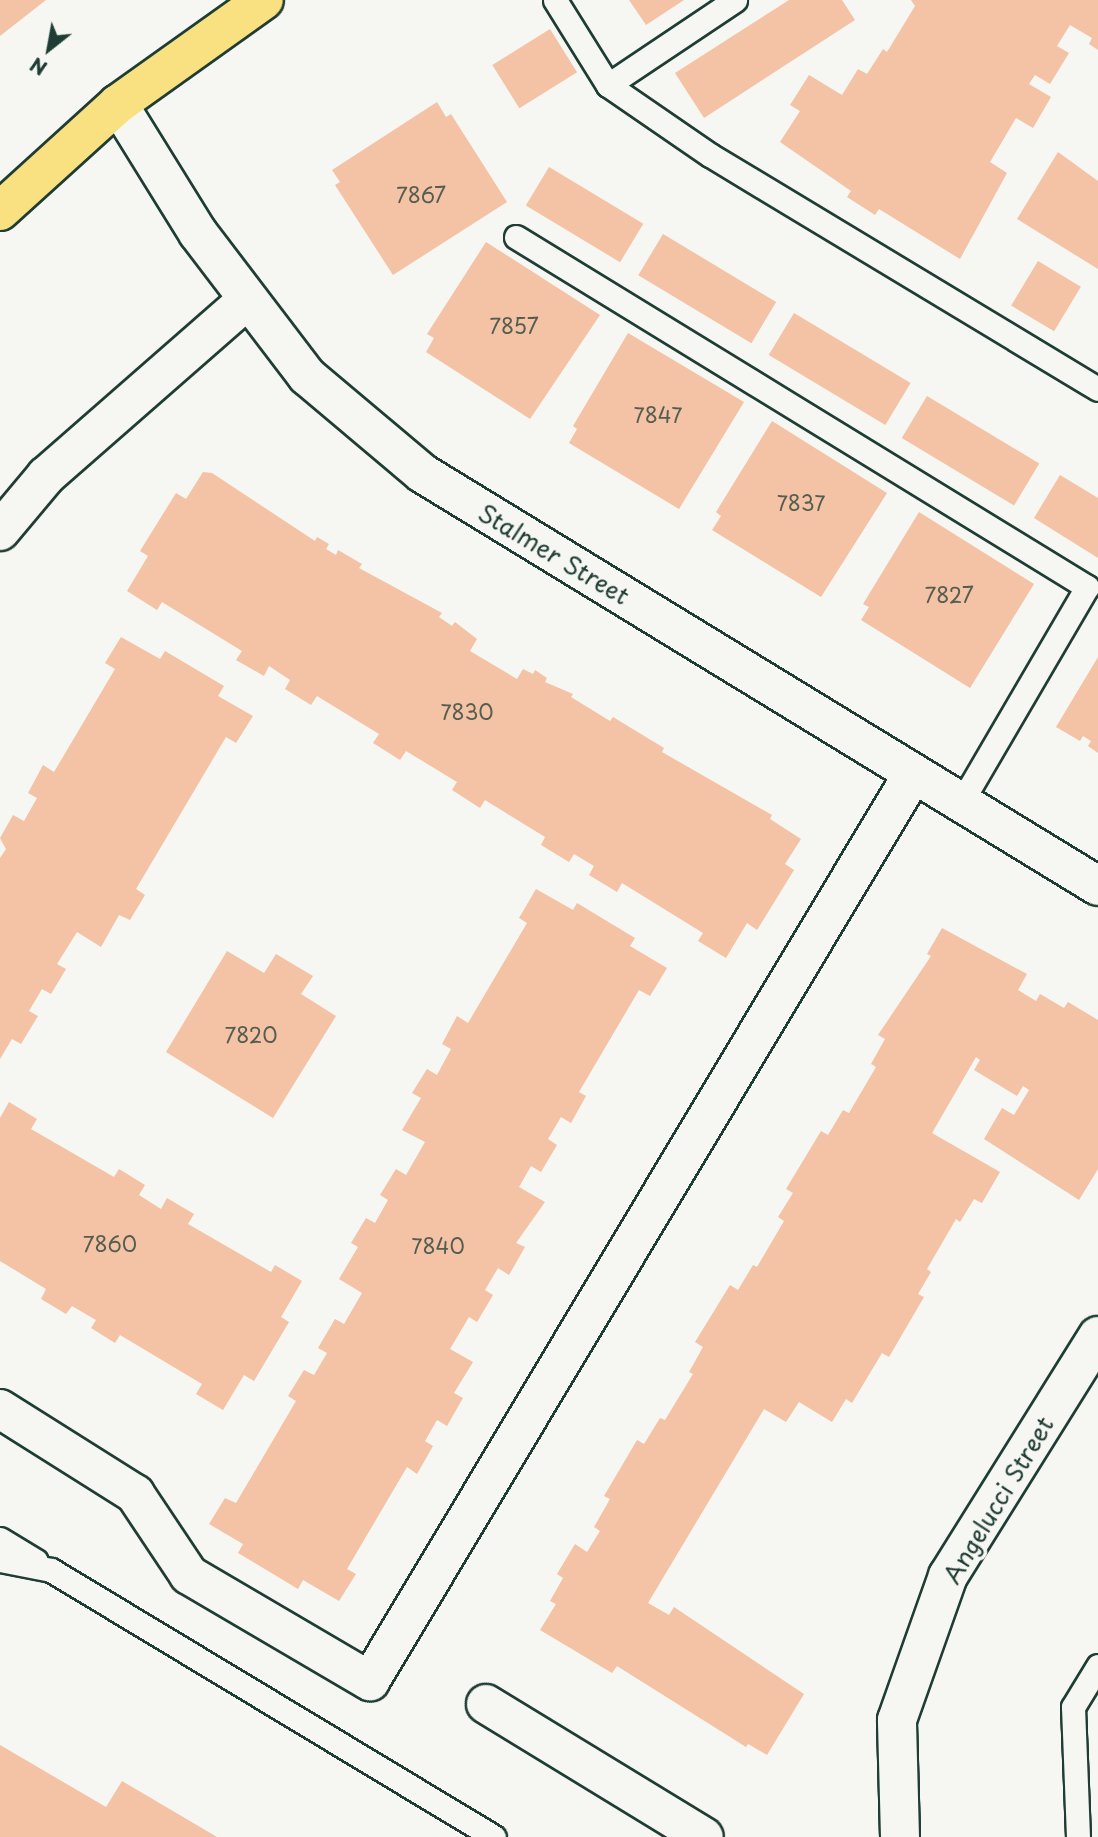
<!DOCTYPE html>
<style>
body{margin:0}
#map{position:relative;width:1098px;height:1837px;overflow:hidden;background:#f6f6f2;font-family:"Playpen Sans",sans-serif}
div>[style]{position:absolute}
.building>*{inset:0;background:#f4c2a4;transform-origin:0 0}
.roads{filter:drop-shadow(2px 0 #1f3d34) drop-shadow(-2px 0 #1f3d34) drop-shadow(0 2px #1f3d34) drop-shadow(0 -2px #1f3d34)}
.service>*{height:23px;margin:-11.5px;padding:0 11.5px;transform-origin:11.5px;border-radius:11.5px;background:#f6f6f2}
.minor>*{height:38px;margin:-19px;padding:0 19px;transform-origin:19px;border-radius:19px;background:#f6f6f2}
.tertiary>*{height:38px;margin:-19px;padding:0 19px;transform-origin:19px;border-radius:19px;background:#f6f6f2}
.primary>*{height:38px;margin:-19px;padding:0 19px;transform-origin:19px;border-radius:19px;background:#f9e181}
span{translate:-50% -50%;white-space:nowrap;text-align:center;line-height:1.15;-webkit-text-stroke:7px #f6f6f2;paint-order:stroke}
.number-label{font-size:21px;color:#545e50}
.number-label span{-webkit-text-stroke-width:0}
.street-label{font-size:24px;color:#1f3d34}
.north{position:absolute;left:14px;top:14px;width:70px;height:70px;-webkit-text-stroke:5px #f6f6f2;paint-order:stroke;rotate:211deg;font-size:19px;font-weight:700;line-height:28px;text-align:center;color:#1f3d34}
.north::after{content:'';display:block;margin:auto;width:24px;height:32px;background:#1f3d34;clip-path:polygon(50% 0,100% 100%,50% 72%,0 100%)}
</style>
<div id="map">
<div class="building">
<i style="clip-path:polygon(0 0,46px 0,0 36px)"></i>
<i style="clip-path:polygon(629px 0,684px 0,646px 25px)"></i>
<i style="clip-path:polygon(789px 0,842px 0,855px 20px,704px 118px,675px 73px)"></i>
<i style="clip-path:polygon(911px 0,1098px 0,1098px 50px,1089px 44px,1092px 38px,1070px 25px,1057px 46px,1069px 53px,1050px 84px,1035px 75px,1029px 84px,1051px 97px,1033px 128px,1016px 118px,990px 162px,1007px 173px,960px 259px,879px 209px,875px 215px,847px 197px,851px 191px,780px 142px,800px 111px,790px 105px,809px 75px,842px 95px,858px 69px,867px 74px,883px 49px,887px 52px,915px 6px)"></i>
<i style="left:550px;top:29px;width:51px;height:68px;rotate:58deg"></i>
<i style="clip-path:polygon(437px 102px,446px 117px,451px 114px,507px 202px,393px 275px,335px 185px,340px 182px,332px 170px)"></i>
<i style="clip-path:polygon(1058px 152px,1098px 181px,1098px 269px,1017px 219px)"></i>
<i style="left:549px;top:167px;width:110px;height:45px;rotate:31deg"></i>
<i style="left:663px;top:234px;width:132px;height:48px;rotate:31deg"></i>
<i style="clip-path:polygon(486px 242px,600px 315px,530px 419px,426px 352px,434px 338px,427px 334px)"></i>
<i style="left:1038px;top:261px;width:50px;height:52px;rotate:31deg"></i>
<i style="left:794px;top:313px;width:136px;height:49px;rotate:31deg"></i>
<i style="clip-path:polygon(628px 333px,744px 402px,679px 509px,569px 443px,577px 429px,573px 426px)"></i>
<i style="left:927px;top:396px;width:131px;height:49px;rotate:31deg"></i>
<i style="clip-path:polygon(772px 421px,887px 493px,821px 597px,712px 530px,721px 516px,716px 512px)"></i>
<i style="clip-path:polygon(203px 472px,212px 473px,315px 541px,317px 537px,329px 544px,326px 549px,336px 555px,338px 550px,362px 564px,359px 568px,442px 613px,439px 617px,452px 626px,455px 622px,477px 639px,470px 651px,517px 679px,523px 669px,533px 674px,535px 670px,547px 678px,545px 682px,573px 694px,571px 697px,610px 721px,613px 717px,664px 748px,662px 752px,772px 815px,770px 819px,801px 839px,785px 864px,794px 870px,757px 930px,747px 923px,726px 958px,698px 941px,703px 933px,622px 883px,617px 892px,589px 875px,594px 866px,574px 854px,569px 862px,541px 845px,545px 837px,485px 800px,480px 808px,452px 790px,457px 782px,406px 751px,400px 760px,373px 743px,379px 734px,317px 696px,311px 705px,285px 689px,290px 680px,269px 666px,264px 676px,236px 660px,242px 651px,162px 602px,157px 610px,127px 591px,148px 556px,140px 551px,176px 493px,186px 499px)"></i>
<i style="clip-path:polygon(1060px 475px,1098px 498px,1098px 558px,1034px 518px)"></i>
<i style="clip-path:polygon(919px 512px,1034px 584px,970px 688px,861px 620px,869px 607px,863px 604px)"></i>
<i style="clip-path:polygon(121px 637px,160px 659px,165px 651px,224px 686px,218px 696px,253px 716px,236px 743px,226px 737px,136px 889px,145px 895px,130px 920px,119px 915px,101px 947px,77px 932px,57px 964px,66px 969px,51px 994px,42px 989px,29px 1011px,38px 1016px,21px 1044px,12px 1039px,0 1059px,0 858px,6px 849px,0 838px,13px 815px,24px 821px,37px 798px,28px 793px,43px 765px,54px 772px,115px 669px,105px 663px)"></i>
<i style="clip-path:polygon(1098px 657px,1098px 753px,1088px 746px,1091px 741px,1083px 736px,1080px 741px,1056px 727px)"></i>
<i style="clip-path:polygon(536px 889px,573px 910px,577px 903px,635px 938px,630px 946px,667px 968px,650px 996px,639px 990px,579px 1092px,586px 1096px,571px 1123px,561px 1117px,548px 1139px,557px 1145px,541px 1172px,531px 1166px,519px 1187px,545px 1202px,516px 1243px,525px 1247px,509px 1275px,498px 1268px,485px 1290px,493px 1295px,477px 1322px,469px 1317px,450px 1349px,473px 1362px,454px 1393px,463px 1398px,447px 1426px,437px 1420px,425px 1441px,433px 1446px,417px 1474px,407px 1467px,347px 1569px,356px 1574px,339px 1601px,303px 1580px,298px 1589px,238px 1553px,243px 1544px,209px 1524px,225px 1498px,236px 1503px,296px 1401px,288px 1396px,304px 1370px,314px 1375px,327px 1353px,318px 1348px,335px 1319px,344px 1324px,362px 1293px,339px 1279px,358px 1247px,351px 1243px,366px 1218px,375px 1223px,388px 1200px,380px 1195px,396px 1169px,406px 1175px,425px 1142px,402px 1130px,421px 1098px,412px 1093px,427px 1069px,437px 1075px,451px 1049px,442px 1044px,457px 1016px,468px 1023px,527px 923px,519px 918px)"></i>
<i style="clip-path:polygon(942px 928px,1027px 974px,1018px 990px,1036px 1001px,1040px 994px,1064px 1008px,1068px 1002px,1098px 1020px,1098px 1169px,1079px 1200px,984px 1139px,1002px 1108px,1014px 1115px,1029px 1090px,1023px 1086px,1017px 1096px,974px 1070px,980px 1060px,976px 1057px,932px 1133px,1000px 1172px,982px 1203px,974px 1199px,960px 1222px,956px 1219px,927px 1269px,931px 1272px,918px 1294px,924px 1297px,889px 1357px,882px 1353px,852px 1403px,846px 1399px,832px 1422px,799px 1402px,786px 1422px,764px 1409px,648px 1603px,669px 1615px,674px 1607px,804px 1694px,767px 1755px,748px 1744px,746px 1747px,617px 1666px,612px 1673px,540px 1630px,556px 1604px,550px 1601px,563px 1578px,557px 1574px,575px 1544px,587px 1552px,600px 1531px,594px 1527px,610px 1499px,604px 1496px,637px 1440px,644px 1444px,660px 1418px,665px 1420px,693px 1374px,689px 1372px,703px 1347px,695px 1342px,730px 1285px,738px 1290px,753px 1265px,757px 1267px,784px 1221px,778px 1217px,793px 1193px,786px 1189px,821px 1131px,828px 1135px,843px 1110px,849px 1113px,876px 1067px,871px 1064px,885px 1039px,878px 1035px,931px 956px,927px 954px)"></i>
<i style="clip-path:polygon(227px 951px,264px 973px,276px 954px,313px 976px,301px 994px,336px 1016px,273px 1118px,166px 1052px)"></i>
<i style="clip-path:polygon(9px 1102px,37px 1119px,31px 1129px,114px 1177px,119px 1169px,145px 1185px,139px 1195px,161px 1209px,167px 1198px,194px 1214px,188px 1224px,271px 1272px,275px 1265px,302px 1281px,281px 1317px,289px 1322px,254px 1381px,244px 1375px,223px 1410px,196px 1394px,202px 1384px,120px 1335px,115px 1343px,91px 1328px,96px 1320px,72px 1306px,66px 1314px,41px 1299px,46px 1289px,0 1261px,0 1118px)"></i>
<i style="clip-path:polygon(0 1745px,106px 1807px,122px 1781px,217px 1837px,0 1837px)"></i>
</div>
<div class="roads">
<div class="service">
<i style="left:555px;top:0;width:100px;rotate:58.1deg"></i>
<i style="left:608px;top:85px;width:153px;rotate:-33.8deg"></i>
<i style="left:608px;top:85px;width:124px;rotate:34.5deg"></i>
<i style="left:710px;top:155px;width:453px;rotate:31.1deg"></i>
<i style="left:516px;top:237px;width:670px;rotate:31.51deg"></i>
<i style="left:1087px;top:587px;width:250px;rotate:120.3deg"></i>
<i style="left:0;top:1539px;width:42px;rotate:31.4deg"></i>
<i style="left:0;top:1560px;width:52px;rotate:11.1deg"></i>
<i style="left:51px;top:1570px;width:517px;rotate:31.08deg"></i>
<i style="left:1078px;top:1837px;width:130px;rotate:-92.2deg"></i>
<i style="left:1073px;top:1707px;width:48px;rotate:-58.6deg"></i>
</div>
<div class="minor">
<i style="left:0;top:531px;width:72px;rotate:-50.1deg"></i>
<i style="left:46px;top:476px;width:266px;rotate:-41.2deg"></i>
<i style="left:0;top:1409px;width:160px;rotate:32.2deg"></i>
<i style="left:135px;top:1494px;width:97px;rotate:56.3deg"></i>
<i style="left:189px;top:1575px;width:210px;rotate:30.4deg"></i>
<i style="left:370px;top:1681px;width:1057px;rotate:-59.09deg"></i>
<i style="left:486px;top:1704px;width:255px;rotate:31.4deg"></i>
<i style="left:900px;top:1837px;width:117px;rotate:-91.5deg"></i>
<i style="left:897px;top:1720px;width:153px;rotate:-70.5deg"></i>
<i style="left:948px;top:1576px;width:283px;rotate:-58deg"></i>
</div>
<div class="tertiary">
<i style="left:118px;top:104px;width:152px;rotate:58.2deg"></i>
<i style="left:198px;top:233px;width:180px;rotate:52.7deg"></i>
<i style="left:307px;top:376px;width:150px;rotate:40.1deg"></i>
<i style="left:422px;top:473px;width:792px;rotate:31.42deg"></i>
</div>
<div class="primary">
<i style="left:0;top:211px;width:159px;rotate:-42.2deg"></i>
<i style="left:118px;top:104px;width:179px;rotate:-35.5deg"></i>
</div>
</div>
<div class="number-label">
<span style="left:421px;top:194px">7867</span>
<span style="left:514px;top:325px">7857</span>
<span style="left:658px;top:414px">7847</span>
<span style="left:801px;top:502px">7837</span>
<span style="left:949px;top:594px">7827</span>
<span style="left:467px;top:711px">7830</span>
<span style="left:251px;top:1034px">7820</span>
<span style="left:110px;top:1243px">7860</span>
<span style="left:438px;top:1245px">7840</span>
</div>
<div class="street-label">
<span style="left:554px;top:554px;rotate:31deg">Stalmer Street</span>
<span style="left:998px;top:1500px;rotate:-59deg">Angelucci Street</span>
</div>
<div class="north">N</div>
</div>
